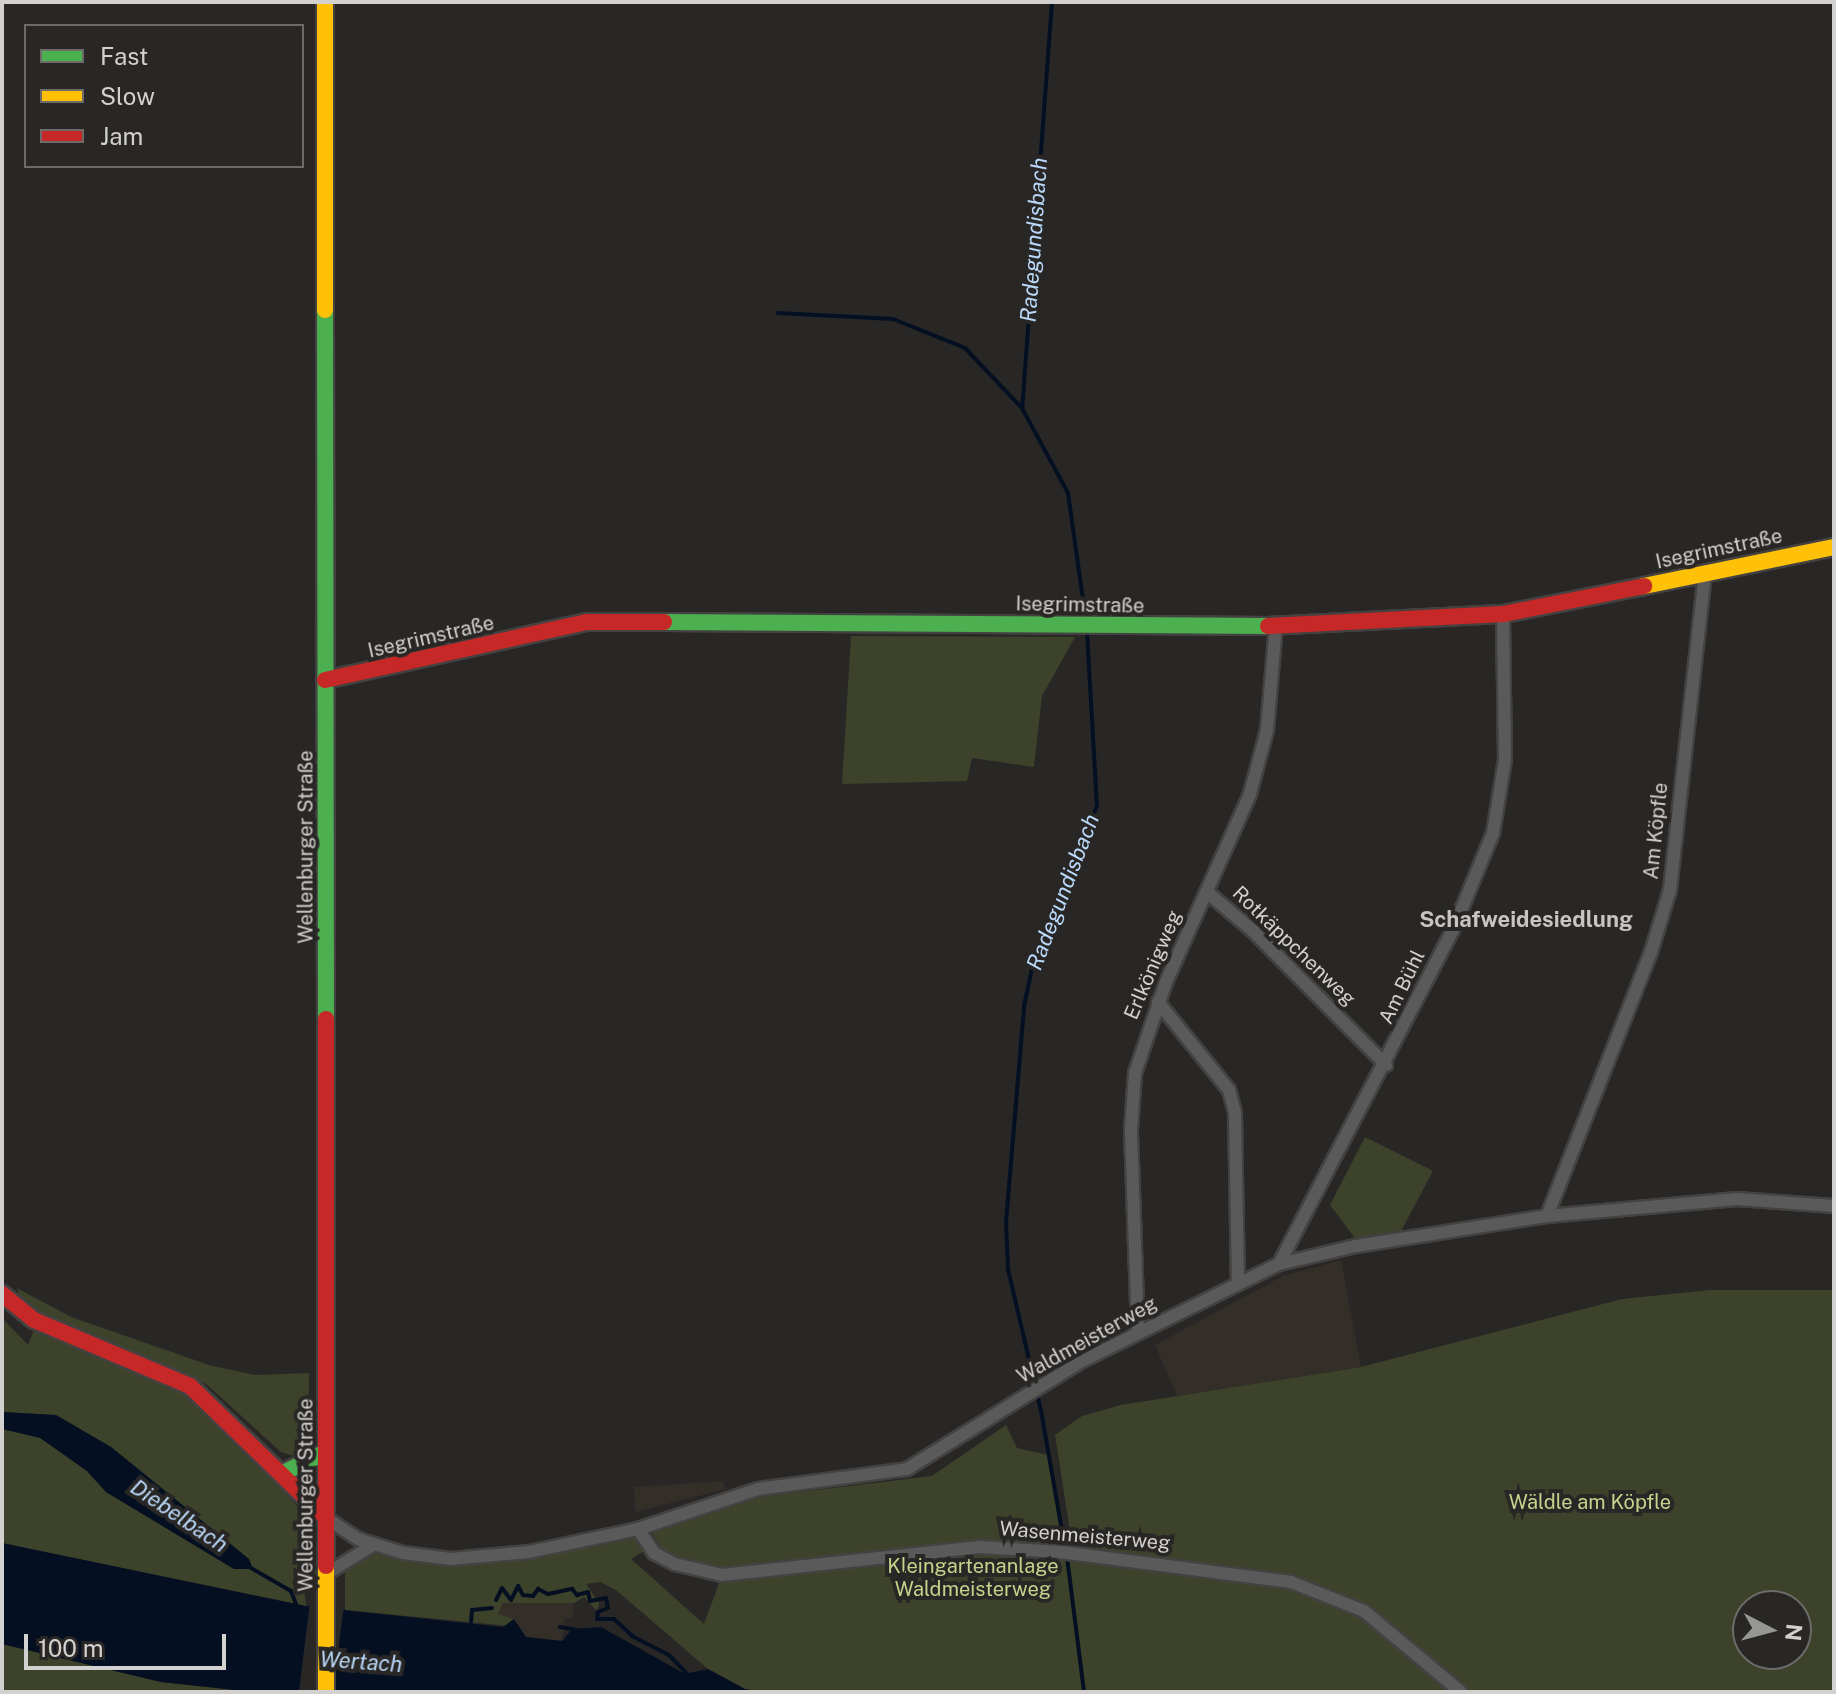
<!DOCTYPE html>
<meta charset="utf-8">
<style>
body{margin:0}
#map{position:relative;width:1836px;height:1694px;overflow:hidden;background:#282726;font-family:"Public Sans",sans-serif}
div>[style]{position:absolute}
.built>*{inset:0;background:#342e28}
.green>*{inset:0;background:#3d422b}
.water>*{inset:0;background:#041022}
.pier>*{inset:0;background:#282726;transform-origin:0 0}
.stream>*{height:4px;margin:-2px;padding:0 2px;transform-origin:2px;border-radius:2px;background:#041022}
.roads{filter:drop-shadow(2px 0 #434241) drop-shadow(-2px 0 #434241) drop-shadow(0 2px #434241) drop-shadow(0 -2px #434241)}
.street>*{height:12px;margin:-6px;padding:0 6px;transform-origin:6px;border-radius:6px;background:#5b5a5a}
.fast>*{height:16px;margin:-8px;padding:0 8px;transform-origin:8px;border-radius:8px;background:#4caf50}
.slow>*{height:16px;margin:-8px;padding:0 8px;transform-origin:8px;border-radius:8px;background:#ffc107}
.jam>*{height:16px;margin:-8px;padding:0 8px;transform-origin:8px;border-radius:8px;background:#c62828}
span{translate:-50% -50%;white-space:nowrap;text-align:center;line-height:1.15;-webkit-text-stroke:8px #292725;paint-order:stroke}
.street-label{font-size:20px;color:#d2d1cf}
.park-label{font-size:20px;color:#c5d38c}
.water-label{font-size:22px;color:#bad8f9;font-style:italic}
.neighbourhood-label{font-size:22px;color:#c7c5c2;font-weight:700}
.frame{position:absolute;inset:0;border:4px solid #d2d1cf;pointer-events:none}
.legend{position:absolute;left:24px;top:24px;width:280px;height:144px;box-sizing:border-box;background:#292725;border:2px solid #6d6b69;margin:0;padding:10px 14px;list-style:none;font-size:24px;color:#d2d1cf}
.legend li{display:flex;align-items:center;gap:16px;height:40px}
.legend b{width:40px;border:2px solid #6d6b69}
.north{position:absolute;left:1732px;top:1590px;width:80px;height:80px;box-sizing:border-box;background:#292725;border:2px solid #6d6b69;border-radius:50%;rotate:96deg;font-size:22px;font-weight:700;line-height:32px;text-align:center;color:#d2d1cf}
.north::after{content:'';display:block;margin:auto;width:28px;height:36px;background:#969694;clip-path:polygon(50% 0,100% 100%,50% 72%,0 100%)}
.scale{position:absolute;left:24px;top:1634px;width:202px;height:36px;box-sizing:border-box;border:4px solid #d2d1cf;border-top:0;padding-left:10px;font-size:24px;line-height:28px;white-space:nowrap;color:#d2d1cf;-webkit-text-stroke:6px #292725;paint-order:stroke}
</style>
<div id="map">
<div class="built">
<i style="clip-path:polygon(1341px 1260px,1361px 1367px,1177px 1396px,1155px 1345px,1283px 1276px)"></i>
<i style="clip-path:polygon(723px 1481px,726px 1489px,635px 1512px,634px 1487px)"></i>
<i style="clip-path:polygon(549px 1599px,574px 1603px,573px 1618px,565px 1618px,562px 1641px,526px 1637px,498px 1614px,503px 1603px)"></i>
</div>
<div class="green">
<i style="clip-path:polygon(851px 636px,1075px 637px,1042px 696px,1034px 767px,972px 758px,967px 781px,842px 784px)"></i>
<i style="clip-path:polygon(1365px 1137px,1433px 1171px,1398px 1237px,1358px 1242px,1330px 1205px)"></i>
<i style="clip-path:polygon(17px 1288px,71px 1317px,209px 1365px,255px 1375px,309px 1373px,308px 1451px,297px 1457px,281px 1452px,206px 1384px,40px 1313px,20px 1298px)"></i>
<i style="clip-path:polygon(evenodd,1710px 1290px,1834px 1290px,1834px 1692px,764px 1692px,745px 1689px,708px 1669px,616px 1590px,600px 1582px,586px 1584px,599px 1603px,597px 1611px,584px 1597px,574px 1603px,503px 1603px,498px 1614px,514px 1619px,511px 1626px,345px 1610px,345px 1564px,370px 1551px,451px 1564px,634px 1538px,644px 1551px,631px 1559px,704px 1624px,722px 1575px,667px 1556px,650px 1530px,758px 1497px,932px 1476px,1006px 1425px,1017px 1448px,1048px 1455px,1068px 1565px,1073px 1551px,1055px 1435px,1082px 1416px,1121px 1405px,1361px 1367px,1622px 1299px,1710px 1290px,1748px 1606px,1796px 1606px,1796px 1654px,1748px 1654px,1748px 1606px)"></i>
<i style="clip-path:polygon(2px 1318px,28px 1345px,35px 1328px,139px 1368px,204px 1405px,309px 1519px,317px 1576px,304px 1587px,306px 1606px,2px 1543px,2px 1429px,40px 1437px,87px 1471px,106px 1492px,234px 1569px,249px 1559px,111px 1447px,56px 1415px,2px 1412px)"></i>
<i style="clip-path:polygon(2px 1644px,161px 1682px,254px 1692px,2px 1692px)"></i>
</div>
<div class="water">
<i style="clip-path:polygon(2px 1412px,56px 1415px,111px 1447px,249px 1559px,253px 1569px,234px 1569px,106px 1492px,87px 1471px,40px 1438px,2px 1429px)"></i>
<i style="clip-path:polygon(2px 1543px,306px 1606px,503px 1627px,514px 1619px,526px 1637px,562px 1641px,572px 1629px,601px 1627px,685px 1674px,708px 1669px,745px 1689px,764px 1692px,254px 1692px,161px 1682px,2px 1644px)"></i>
</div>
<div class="pier">
<i style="left:310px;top:1602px;width:34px;height:90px;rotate:7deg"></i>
</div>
<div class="stream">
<i style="left:1052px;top:2px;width:407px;rotate:94.2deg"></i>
<i style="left:1022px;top:408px;width:97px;rotate:61.6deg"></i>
<i style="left:1068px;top:493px;width:129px;rotate:82deg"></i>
<i style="left:778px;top:313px;width:115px;rotate:3deg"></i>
<i style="left:893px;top:319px;width:78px;rotate:21.9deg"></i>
<i style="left:965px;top:348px;width:83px;rotate:46.5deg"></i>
<i style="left:1065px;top:1548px;width:139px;rotate:-99.9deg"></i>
<i style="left:1041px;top:1411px;width:146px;rotate:-103.1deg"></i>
<i style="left:1008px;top:1269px;width:47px;rotate:-92.4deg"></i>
<i style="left:1006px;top:1222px;width:217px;rotate:-85.2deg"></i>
<i style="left:1024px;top:1006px;width:38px;rotate:-78deg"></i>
<i style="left:1032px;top:969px;width:175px;rotate:-68.3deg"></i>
<i style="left:1097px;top:806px;width:176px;rotate:-93.3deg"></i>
<i style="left:1067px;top:1557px;width:136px;rotate:82.8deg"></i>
<i style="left:251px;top:1568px;width:46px;rotate:29.9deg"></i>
<i style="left:291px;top:1591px;width:17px;rotate:69deg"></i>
<i style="left:496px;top:1600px;width:13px;rotate:-63deg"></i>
<i style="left:502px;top:1588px;width:15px;rotate:53deg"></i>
<i style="left:511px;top:1600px;width:16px;rotate:-63deg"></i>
<i style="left:518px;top:1586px;width:10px;rotate:61deg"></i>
<i style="left:523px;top:1595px;width:10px;rotate:6deg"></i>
<i style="left:533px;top:1596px;width:9px;rotate:-54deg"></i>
<i style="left:538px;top:1589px;width:11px;rotate:27deg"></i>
<i style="left:548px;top:1594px;width:25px;rotate:-12deg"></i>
<i style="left:572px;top:1589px;width:8px;rotate:50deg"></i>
<i style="left:577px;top:1595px;width:11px;rotate:-15deg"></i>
<i style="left:588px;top:1592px;width:9px;rotate:77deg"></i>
<i style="left:590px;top:1601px;width:16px;rotate:-11deg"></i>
<i style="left:606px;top:1598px;width:10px;rotate:79deg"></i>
<i style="left:608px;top:1608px;width:11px;rotate:158deg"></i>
<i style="left:598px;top:1612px;width:7px;rotate:98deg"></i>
<i style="left:597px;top:1619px;width:17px"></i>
<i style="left:614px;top:1619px;width:25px;rotate:43deg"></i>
<i style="left:632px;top:1636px;width:42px;rotate:27.2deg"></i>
<i style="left:669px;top:1655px;width:32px;rotate:46deg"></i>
<i style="left:471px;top:1622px;width:12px;rotate:-85deg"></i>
<i style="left:472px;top:1610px;width:20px;rotate:-6deg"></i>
<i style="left:560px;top:1627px;width:17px;rotate:10deg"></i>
</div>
<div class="roads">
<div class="street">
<i style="left:1207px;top:892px;width:60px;rotate:40.3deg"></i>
<i style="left:1253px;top:931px;width:189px;rotate:45.2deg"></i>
<i style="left:1158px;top:1002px;width:113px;rotate:51.1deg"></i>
<i style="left:1229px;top:1090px;width:24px;rotate:75deg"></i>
<i style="left:1235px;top:1113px;width:171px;rotate:89deg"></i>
<i style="left:1547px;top:1216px;width:284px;rotate:-68.5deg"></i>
<i style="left:1651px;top:952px;width:65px;rotate:-73deg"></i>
<i style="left:1670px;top:890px;width:319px;rotate:-83.7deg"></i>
<i style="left:1279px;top:1264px;width:377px;rotate:-62.5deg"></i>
<i style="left:1453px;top:930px;width:105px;rotate:-67.6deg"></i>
<i style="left:1493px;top:833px;width:74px;rotate:-80.7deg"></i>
<i style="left:1505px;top:760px;width:146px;rotate:-90.8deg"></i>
<i style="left:1138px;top:1332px;width:202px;rotate:-92deg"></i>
<i style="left:1131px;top:1130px;width:57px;rotate:-86deg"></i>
<i style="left:1135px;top:1073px;width:96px;rotate:-71.2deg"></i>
<i style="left:1166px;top:982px;width:206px;rotate:-65.9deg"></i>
<i style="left:1250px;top:794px;width:66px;rotate:-75.1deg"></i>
<i style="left:1267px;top:730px;width:104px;rotate:-85.1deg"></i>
<i style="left:326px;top:1518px;width:38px;rotate:33deg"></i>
<i style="left:358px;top:1539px;width:47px;rotate:17.3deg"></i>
<i style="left:403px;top:1553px;width:48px;rotate:7.1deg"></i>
<i style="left:451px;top:1559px;width:78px;rotate:-5.1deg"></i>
<i style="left:529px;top:1552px;width:111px;rotate:-11.9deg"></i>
<i style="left:638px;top:1529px;width:126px;rotate:-18.4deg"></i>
<i style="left:758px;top:1489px;width:150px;rotate:-7.6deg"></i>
<i style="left:907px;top:1469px;width:206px;rotate:-31.7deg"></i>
<i style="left:1082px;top:1361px;width:220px;rotate:-26.2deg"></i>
<i style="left:1279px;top:1264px;width:79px;rotate:-13.2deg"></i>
<i style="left:1356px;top:1246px;width:193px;rotate:-8.9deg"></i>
<i style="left:1547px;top:1216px;width:191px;rotate:-5.1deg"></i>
<i style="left:1737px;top:1199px;width:97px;rotate:4.1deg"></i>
<i style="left:638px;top:1529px;width:29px;rotate:56deg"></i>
<i style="left:654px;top:1553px;width:24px;rotate:28deg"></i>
<i style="left:675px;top:1564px;width:48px;rotate:13.2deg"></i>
<i style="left:722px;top:1575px;width:259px;rotate:-6.2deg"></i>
<i style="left:979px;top:1547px;width:81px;rotate:3.5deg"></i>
<i style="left:1060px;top:1552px;width:233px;rotate:7.4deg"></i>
<i style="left:1291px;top:1582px;width:79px;rotate:21.7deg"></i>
<i style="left:1364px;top:1611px;width:126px;rotate:39.9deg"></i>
<i style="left:326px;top:1574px;width:55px;rotate:-31.7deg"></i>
</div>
<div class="fast">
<i style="left:325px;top:310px;width:709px;rotate:89.92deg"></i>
<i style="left:664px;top:622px;width:604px;rotate:0.38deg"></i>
<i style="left:281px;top:1474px;width:50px;rotate:-26.1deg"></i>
</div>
<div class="slow">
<i style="left:325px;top:2px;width:308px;rotate:90deg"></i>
<i style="left:1644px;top:586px;width:194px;rotate:-11.6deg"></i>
<i style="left:326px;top:1566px;width:126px;rotate:90deg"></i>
</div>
<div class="jam">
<i style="left:1268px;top:626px;width:235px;rotate:-2.9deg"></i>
<i style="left:1503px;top:614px;width:144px;rotate:-11.2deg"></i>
<i style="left:325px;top:680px;width:268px;rotate:-12.5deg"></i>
<i style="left:587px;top:622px;width:77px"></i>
<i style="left:326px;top:1019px;width:547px;rotate:90deg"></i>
<i style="left:2px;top:1294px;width:41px;rotate:39.1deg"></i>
<i style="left:34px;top:1320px;width:169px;rotate:22.9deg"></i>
<i style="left:190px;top:1386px;width:190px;rotate:44.1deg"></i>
</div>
</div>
<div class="street-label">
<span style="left:1719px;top:549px;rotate:-12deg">Isegrimstraße</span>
<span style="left:1080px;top:605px;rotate:1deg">Isegrimstraße</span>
<span style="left:431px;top:637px;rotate:-13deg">Isegrimstraße</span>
<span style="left:1656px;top:831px;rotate:-84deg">Am Köpfle</span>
<span style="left:306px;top:847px;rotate:-90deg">Wellenburger Straße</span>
<span style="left:1294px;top:946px;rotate:44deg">Rotkäppchenweg</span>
<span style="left:1153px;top:965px;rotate:-67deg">Erlkönigweg</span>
<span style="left:1402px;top:987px;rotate:-64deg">Am Bühl</span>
<span style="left:1087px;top:1340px;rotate:-29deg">Waldmeisterweg</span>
<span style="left:306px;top:1495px;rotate:-90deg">Wellenburger Straße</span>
<span style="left:1085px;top:1536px;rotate:5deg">Wasenmeisterweg</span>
</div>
<div class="park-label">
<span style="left:1590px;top:1502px">Wäldle am Köpfle</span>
<span style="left:973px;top:1578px">Kleingartenanlage<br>Waldmeisterweg</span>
</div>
<div class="water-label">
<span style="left:1034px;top:240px;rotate:-86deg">Radegundisbach</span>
<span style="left:1063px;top:892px;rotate:-69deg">Radegundisbach</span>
<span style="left:179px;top:1516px;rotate:34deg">Diebelbach</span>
<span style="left:361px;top:1662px;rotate:4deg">Wertach</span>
</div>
<div class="neighbourhood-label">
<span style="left:1526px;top:920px">Schafweidesiedlung</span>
</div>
<div class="frame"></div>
<ul class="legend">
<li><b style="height:10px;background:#4caf50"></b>Fast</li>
<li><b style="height:10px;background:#ffc107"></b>Slow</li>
<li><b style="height:10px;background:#c62828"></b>Jam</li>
</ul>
<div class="north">N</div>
<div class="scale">100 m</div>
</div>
